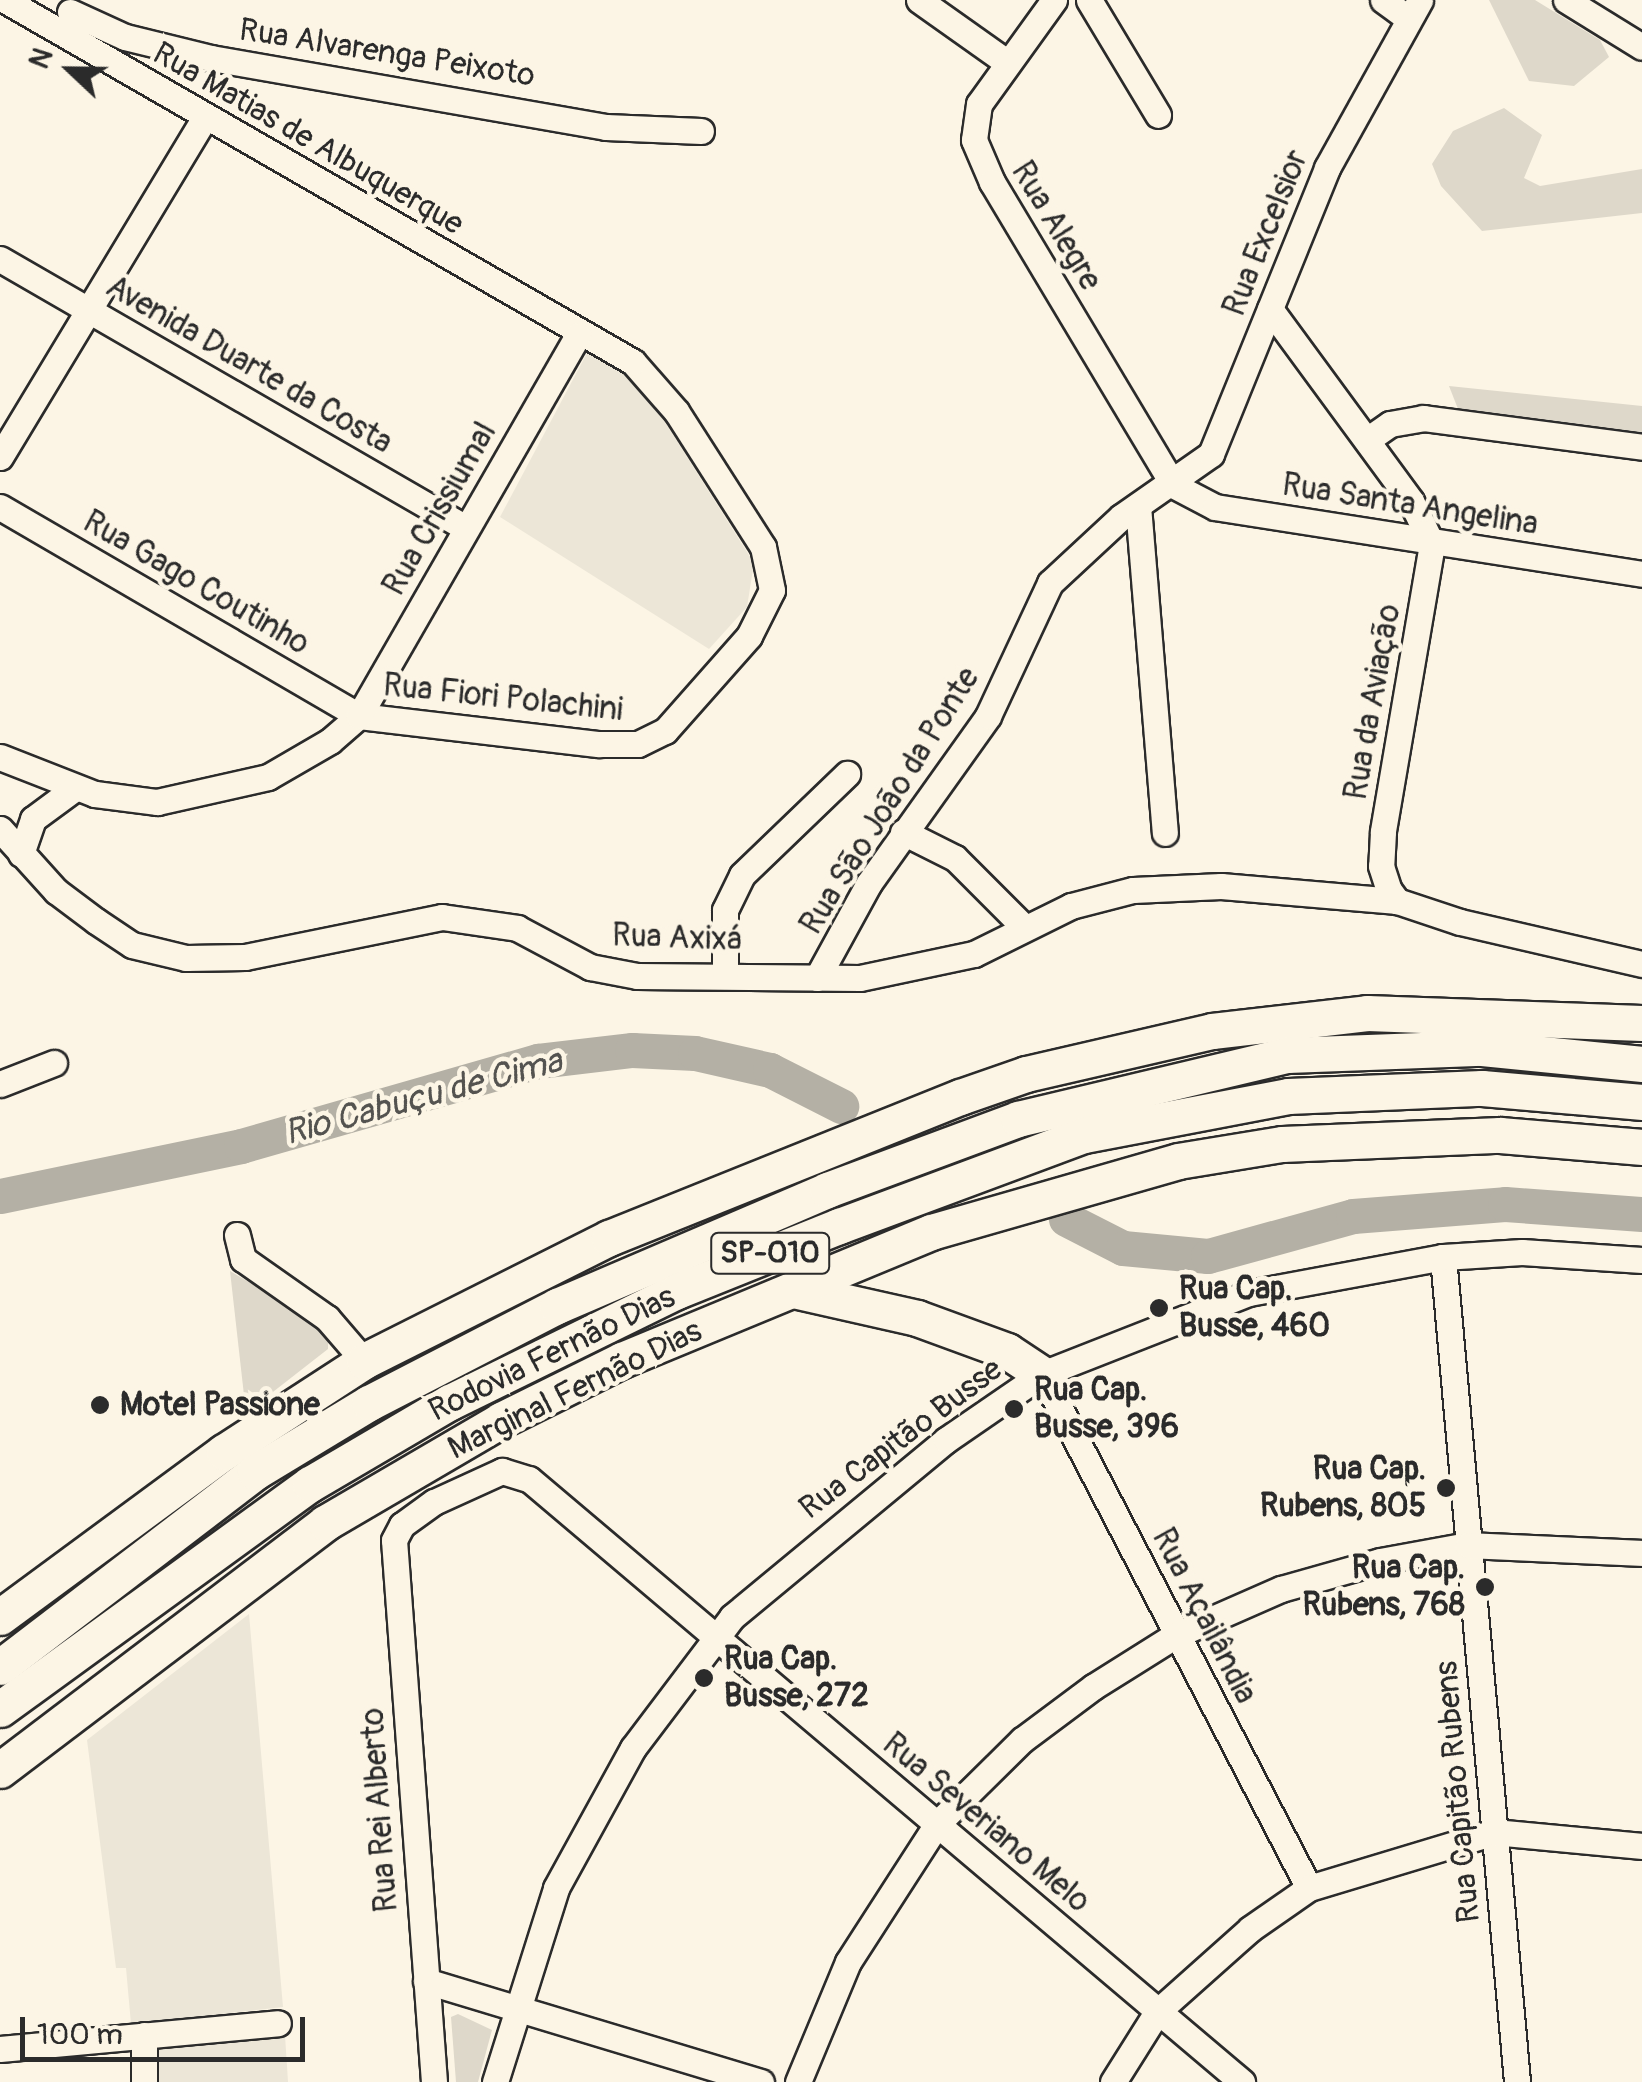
<!DOCTYPE html>
<meta charset="utf-8">
<style>
body{margin:0}
#map{position:relative;width:1642px;height:2082px;overflow:hidden;background:#fcf5e5;font-family:Pangolin,sans-serif}
div>[style]{position:absolute}
.built>*{inset:0;background:#ece6d7}
.green>*{inset:0;background:#ded8ca}
.river>*{height:35px;margin:-17.5px;padding:0 17.5px;transform-origin:17.5px;border-radius:17.5px;background:#b4b0a5}
.roads{filter:drop-shadow(2px 0 #2b2b2b) drop-shadow(-2px 0 #2b2b2b) drop-shadow(0 2px #2b2b2b) drop-shadow(0 -2px #2b2b2b)}
.minor>*{height:25px;margin:-12.5px;padding:0 12.5px;transform-origin:12.5px;border-radius:12.5px;background:#fcf5e5}
.highway>*{height:35px;margin:-17.5px;padding:0 17.5px;transform-origin:17.5px;border-radius:17.5px;background:#fcf5e5}
.dots>*{width:28px;height:28px;translate:-50% -50%;box-sizing:border-box;border:5px solid #fcf5e5;border-radius:50%}
span{translate:-50% -50%;white-space:nowrap;text-align:center;line-height:1.15;-webkit-text-stroke:9px #fcf5e5;paint-order:stroke}
.shield-label span{padding:2px 8px;background:#fcf5e5;border:2px solid;border-radius:8px;-webkit-text-stroke-width:0}
.shield-label{font-size:30px;color:#2b2b2b;font-weight:700}
.street-label{font-size:32px;color:#2b2b2b}
.poi-label{font-size:32px;color:#2b2b2b;font-weight:700}
.left{translate:0 -50%;text-align:left}
.right{translate:-100% -50%;text-align:right}
.water-label{font-size:35px;color:#545350;font-style:italic}
.north{position:absolute;left:20px;top:20px;width:100px;height:100px;-webkit-text-stroke:8px #fcf5e5;paint-order:stroke;rotate:292deg;font-size:28px;font-weight:700;line-height:40px;text-align:center;color:#2b2b2b}
.north::after{content:'';display:block;margin:auto;width:35px;height:45px;background:#2b2b2b;clip-path:polygon(50% 0,100% 100%,50% 72%,0 100%)}
.scale{position:absolute;left:20px;top:2017px;width:285px;height:45px;box-sizing:border-box;border:5px solid #2b2b2b;border-top:0;padding-left:12px;font-size:30px;line-height:35px;white-space:nowrap;color:#2b2b2b;-webkit-text-stroke:8px #fcf5e5;paint-order:stroke}
</style>
<div id="map">
<div class="built">
<i style="clip-path:polygon(587px 353px,639px 381px,754px 563px,747px 607px,709px 649px,500px 517px)"></i>
<i style="clip-path:polygon(249px 1614px,283px 2007px,131px 2024px,126px 1968px,116px 1968px,87px 1740px)"></i>
<i style="clip-path:polygon(285px 2035px,288px 2082px,156px 2082px,157px 2047px)"></i>
</div>
<div class="green">
<i style="clip-path:polygon(1489px 0,1535px 0,1600px 40px,1609px 57px,1574px 86px,1529px 81px)"></i>
<i style="clip-path:polygon(1504px 108px,1542px 135px,1524px 178px,1540px 186px,1642px 169px,1642px 213px,1482px 231px,1441px 186px,1432px 164px,1453px 131px)"></i>
<i style="clip-path:polygon(1449px 386px,1642px 406px,1642px 441px,1460px 414px)"></i>
<i style="clip-path:polygon(230px 1271px,314px 1320px,328px 1340px,328px 1349px,246px 1413px)"></i>
<i style="clip-path:polygon(458px 2014px,492px 2030px,478px 2082px,456px 2082px,451px 2017px)"></i>
</div>
<div class="river">
<i style="left:0;top:1196px;width:246px;rotate:-11.7deg"></i>
<i style="left:241px;top:1146px;width:309px;rotate:-16deg"></i>
<i style="left:538px;top:1061px;width:95px;rotate:-6.7deg"></i>
<i style="left:632px;top:1050px;width:63px;rotate:2.7deg"></i>
<i style="left:695px;top:1053px;width:77px;rotate:12.8deg"></i>
<i style="left:770px;top:1070px;width:80px;rotate:26.9deg"></i>
<i style="left:1066px;top:1219px;width:64px;rotate:27deg"></i>
<i style="left:1123px;top:1248px;width:85px;rotate:5.4deg"></i>
<i style="left:1208px;top:1256px;width:150px;rotate:-15.4deg"></i>
<i style="left:1353px;top:1216px;width:152px;rotate:-4.5deg"></i>
<i style="left:1505px;top:1204px;width:137px;rotate:4.2deg"></i>
</div>
<div class="roads">
<div class="minor">
<i style="left:919px;top:0;width:105px;rotate:35.3deg"></i>
<i style="left:1054px;top:0;width:128px;rotate:125.8deg"></i>
<i style="left:979px;top:104px;width:36px;rotate:98deg"></i>
<i style="left:974px;top:140px;width:46px;rotate:66.8deg"></i>
<i style="left:992px;top:182px;width:353px;rotate:59.1deg"></i>
<i style="left:1173px;top:485px;width:47px;rotate:27.6deg"></i>
<i style="left:1215px;top:507px;width:432px;rotate:8.9deg"></i>
<i style="left:1089px;top:0;width:134px;rotate:59deg"></i>
<i style="left:1383px;top:0;width:31px;rotate:36deg"></i>
<i style="left:1566px;top:0;width:89px;rotate:31.7deg"></i>
<i style="left:70px;top:12px;width:60px;rotate:24.4deg"></i>
<i style="left:125px;top:37px;width:89px;rotate:13.7deg"></i>
<i style="left:211px;top:58px;width:401px;rotate:9.9deg"></i>
<i style="left:606px;top:127px;width:95px;rotate:2.4deg"></i>
<i style="left:0;top:259px;width:538px;rotate:30deg"></i>
<i style="left:1270px;top:309px;width:238px;rotate:53.7deg"></i>
<i style="left:1411px;top:501px;width:48px;rotate:64deg"></i>
<i style="left:1432px;top:544px;width:292px;rotate:99.7deg"></i>
<i style="left:1383px;top:832px;width:34px;rotate:93deg"></i>
<i style="left:1381px;top:866px;width:25px;rotate:72deg"></i>
<i style="left:1389px;top:890px;width:14px;rotate:54deg"></i>
<i style="left:1397px;top:901px;width:66px;rotate:18.4deg"></i>
<i style="left:1460px;top:922px;width:187px;rotate:13deg"></i>
<i style="left:1367px;top:440px;width:28px;rotate:-35deg"></i>
<i style="left:1390px;top:424px;width:34px;rotate:-10deg"></i>
<i style="left:1423px;top:418px;width:221px;rotate:7.5deg"></i>
<i style="left:0;top:457px;width:397px;rotate:-58.9deg"></i>
<i style="left:1138px;top:506px;width:328px;rotate:85.3deg"></i>
<i style="left:0;top:507px;width:415px;rotate:30.2deg"></i>
<i style="left:359px;top:716px;width:242px;rotate:6.7deg"></i>
<i style="left:599px;top:744px;width:39px"></i>
<i style="left:638px;top:744px;width:30px;rotate:-26deg"></i>
<i style="left:665px;top:731px;width:127px;rotate:-48.5deg"></i>
<i style="left:749px;top:636px;width:51px;rotate:-63.4deg"></i>
<i style="left:772px;top:590px;width:44px;rotate:-101.8deg"></i>
<i style="left:763px;top:547px;width:161px;rotate:-122.6deg"></i>
<i style="left:676px;top:411px;width:65px;rotate:-131.3deg"></i>
<i style="left:633px;top:362px;width:725px;rotate:-150.04deg"></i>
<i style="left:0;top:757px;width:102px;rotate:21.3deg"></i>
<i style="left:95px;top:794px;width:63px;rotate:7.4deg"></i>
<i style="left:157px;top:802px;width:114px;rotate:-12.7deg"></i>
<i style="left:268px;top:777px;width:72px;rotate:-30.1deg"></i>
<i style="left:330px;top:741px;width:38px;rotate:-41deg"></i>
<i style="left:359px;top:716px;width:439px;rotate:-60.1deg"></i>
<i style="left:0;top:829px;width:84px;rotate:47.9deg"></i>
<i style="left:56px;top:891px;width:50px;rotate:36.9deg"></i>
<i style="left:96px;top:921px;width:43px;rotate:33.7deg"></i>
<i style="left:132px;top:945px;width:56px;rotate:13.5deg"></i>
<i style="left:186px;top:958px;width:59px;rotate:-1deg"></i>
<i style="left:245px;top:957px;width:201px;rotate:-11.5deg"></i>
<i style="left:442px;top:917px;width:76px;rotate:8.3deg"></i>
<i style="left:517px;top:928px;width:83px;rotate:28.1deg"></i>
<i style="left:590px;top:967px;width:48px;rotate:10.8deg"></i>
<i style="left:637px;top:976px;width:223px;rotate:0.5deg"></i>
<i style="left:860px;top:978px;width:116px;rotate:-11.9deg"></i>
<i style="left:974px;top:954px;width:108px;rotate:-26.3deg"></i>
<i style="left:1071px;top:906px;width:64px;rotate:-14.5deg"></i>
<i style="left:1133px;top:890px;width:88px;rotate:-2.6deg"></i>
<i style="left:1221px;top:886px;width:177px;rotate:4.9deg"></i>
<i style="left:903px;top:832px;width:58px;rotate:26.6deg"></i>
<i style="left:955px;top:858px;width:98px;rotate:45deg"></i>
<i style="left:21px;top:854px;width:37px;rotate:-71deg"></i>
<i style="left:33px;top:819px;width:52px;rotate:-36.4deg"></i>
<i style="left:725px;top:974px;width:64px;rotate:-90deg"></i>
<i style="left:725px;top:910px;width:39px;rotate:-64deg"></i>
<i style="left:742px;top:875px;width:146px;rotate:-43.9deg"></i>
<i style="left:817px;top:978px;width:108px;rotate:-61.3deg"></i>
<i style="left:869px;top:883px;width:205px;rotate:-54.5deg"></i>
<i style="left:988px;top:716px;width:147px;rotate:-65deg"></i>
<i style="left:1050px;top:583px;width:97px;rotate:-42.9deg"></i>
<i style="left:1121px;top:517px;width:110px;rotate:-35deg"></i>
<i style="left:1211px;top:454px;width:309px;rotate:-67.9deg"></i>
<i style="left:1327px;top:168px;width:192px;rotate:-61deg"></i>
<i style="left:0;top:1084px;width:58px;rotate:-21.3deg"></i>
<i style="left:237px;top:1235px;width:25px;rotate:76deg"></i>
<i style="left:243px;top:1259px;width:103px;rotate:35.1deg"></i>
<i style="left:327px;top:1318px;width:57px;rotate:49.3deg"></i>
<i style="left:1443px;top:1257px;width:828px;rotate:84.87deg"></i>
<i style="left:1042px;top:1374px;width:579px;rotate:62.55deg"></i>
<i style="left:426px;top:1981px;width:350px;rotate:16.8deg"></i>
<i style="left:0;top:2049px;width:279px;rotate:-5.3deg"></i>
<i style="left:144px;top:2082px;width:47px;rotate:-90deg"></i>
<i style="left:434px;top:2082px;width:543px;rotate:-94.22deg"></i>
<i style="left:394px;top:1540px;width:17px;rotate:-62deg"></i>
<i style="left:402px;top:1525px;width:39px;rotate:-36deg"></i>
<i style="left:434px;top:1502px;width:75px;rotate:-24.5deg"></i>
<i style="left:502px;top:1471px;width:28px;rotate:17deg"></i>
<i style="left:529px;top:1479px;width:934px;rotate:40.22deg"></i>
<i style="left:495px;top:2082px;width:203px;rotate:-72.5deg"></i>
<i style="left:556px;top:1888px;width:160px;rotate:-61.2deg"></i>
<i style="left:633px;top:1748px;width:164px;rotate:-52.9deg"></i>
<i style="left:732px;top:1617px;width:278px;rotate:-39.6deg"></i>
<i style="left:946px;top:1440px;width:116px;rotate:-34.5deg"></i>
<i style="left:1042px;top:1374px;width:222px;rotate:-21.4deg"></i>
<i style="left:1249px;top:1293px;width:197px;rotate:-10.5deg"></i>
<i style="left:1443px;top:1257px;width:79px;rotate:-3.6deg"></i>
<i style="left:1522px;top:1252px;width:120px;rotate:3.8deg"></i>
<i style="left:798px;top:2082px;width:130px;rotate:-67.4deg"></i>
<i style="left:848px;top:1962px;width:164px;rotate:-57.2deg"></i>
<i style="left:937px;top:1824px;width:120px;rotate:-44.7deg"></i>
<i style="left:1022px;top:1740px;width:89px;rotate:-36.7deg"></i>
<i style="left:1093px;top:1687px;width:98px;rotate:-32.1deg"></i>
<i style="left:1176px;top:1635px;width:115px;rotate:-23.7deg"></i>
<i style="left:1281px;top:1589px;width:103px;rotate:-15.8deg"></i>
<i style="left:1380px;top:1561px;width:89px;rotate:-10.3deg"></i>
<i style="left:1468px;top:1545px;width:174px;rotate:2.6deg"></i>
<i style="left:1113px;top:2082px;width:83px;rotate:-57.8deg"></i>
<i style="left:1157px;top:2012px;width:125px;rotate:-41.7deg"></i>
<i style="left:1250px;top:1929px;width:72px;rotate:-34.8deg"></i>
<i style="left:1309px;top:1888px;width:193px;rotate:-16.8deg"></i>
<i style="left:1494px;top:1832px;width:149px;rotate:5.4deg"></i>
</div>
<div class="highway">
<i style="left:793px;top:1290px;width:127px;rotate:12.7deg"></i>
<i style="left:917px;top:1318px;width:96px;rotate:20.1deg"></i>
<i style="left:1007px;top:1351px;width:42px;rotate:33.3deg"></i>
<i style="left:0;top:1617px;width:278px;rotate:-36.4deg"></i>
<i style="left:224px;top:1452px;width:167px;rotate:-33deg"></i>
<i style="left:364px;top:1361px;width:274px;rotate:-26.7deg"></i>
<i style="left:609px;top:1238px;width:378px;rotate:-21.9deg"></i>
<i style="left:960px;top:1097px;width:70px;rotate:-19.2deg"></i>
<i style="left:1026px;top:1074px;width:191px;rotate:-13deg"></i>
<i style="left:1212px;top:1031px;width:156px;rotate:-6.6deg"></i>
<i style="left:1367px;top:1013px;width:275px;rotate:2.1deg"></i>
<i style="left:0;top:1667px;width:321px;rotate:-37.4deg"></i>
<i style="left:255px;top:1472px;width:133px;rotate:-31.2deg"></i>
<i style="left:369px;top:1403px;width:212px;rotate:-27.3deg"></i>
<i style="left:557px;top:1306px;width:294px;rotate:-23.2deg"></i>
<i style="left:827px;top:1190px;width:204px;rotate:-20.4deg"></i>
<i style="left:1018px;top:1119px;width:277px;rotate:-13.4deg"></i>
<i style="left:1287px;top:1055px;width:195px;rotate:-2.1deg"></i>
<i style="left:1482px;top:1048px;width:161px;rotate:5.7deg"></i>
<i style="left:0;top:1709px;width:383px;rotate:-36deg"></i>
<i style="left:310px;top:1484px;width:162px;rotate:-30.4deg"></i>
<i style="left:450px;top:1402px;width:253px;rotate:-26.1deg"></i>
<i style="left:677px;top:1291px;width:175px;rotate:-21.9deg"></i>
<i style="left:839px;top:1226px;width:261px;rotate:-20.4deg"></i>
<i style="left:1084px;top:1135px;width:208px;rotate:-10.8deg"></i>
<i style="left:1288px;top:1096px;width:194px;rotate:-2.4deg"></i>
<i style="left:1482px;top:1088px;width:161px;rotate:5deg"></i>
<i style="left:0;top:1770px;width:408px;rotate:-37.2deg"></i>
<i style="left:325px;top:1523px;width:204px;rotate:-30.3deg"></i>
<i style="left:501px;top:1420px;width:135px;rotate:-26.4deg"></i>
<i style="left:622px;top:1360px;width:334px;rotate:-22.5deg"></i>
<i style="left:931px;top:1232px;width:257px;rotate:-16deg"></i>
<i style="left:1178px;top:1161px;width:105px;rotate:-9.3deg"></i>
<i style="left:1282px;top:1144px;width:218px;rotate:-2.4deg"></i>
<i style="left:1500px;top:1135px;width:143px;rotate:4.8deg"></i>
</div>
</div>
<div class="dots">
<i style="left:1159px;top:1308px;background:#2b2b2b"></i>
<i style="left:100px;top:1405px;background:#2b2b2b"></i>
<i style="left:1014px;top:1409px;background:#2b2b2b"></i>
<i style="left:1446px;top:1488px;background:#2b2b2b"></i>
<i style="left:1485px;top:1587px;background:#2b2b2b"></i>
<i style="left:704px;top:1678px;background:#2b2b2b"></i>
</div>
<div class="shield-label">
<span style="left:770px;top:1253px">SP-010</span>
</div>
<div class="street-label">
<span style="left:387px;top:53px;rotate:9deg">Rua Alvarenga Peixoto</span>
<span style="left:308px;top:139px;rotate:30deg">Rua Matias de Albuquerque</span>
<span style="left:1056px;top:226px;rotate:59deg">Rua Alegre</span>
<span style="left:1266px;top:233px;rotate:-68deg">Rua Excelsior</span>
<span style="left:249px;top:365px;rotate:30deg">Avenida Duarte da Costa</span>
<span style="left:1410px;top:505px;rotate:9deg">Rua Santa Angelina</span>
<span style="left:440px;top:509px;rotate:-60deg">Rua Crissiumal</span>
<span style="left:196px;top:583px;rotate:30deg">Rua Gago Coutinho</span>
<span style="left:503px;top:698px;rotate:6deg">Rua Fiori Polachini</span>
<span style="left:1373px;top:702px;rotate:-80deg">Rua da Aviação</span>
<span style="left:890px;top:801px;rotate:-58deg">Rua São João da Ponte</span>
<span style="left:677px;top:938px;rotate:2deg">Rua Axixá</span>
<span style="left:552px;top:1354px;rotate:-26deg">Rodovia Fernão Dias</span>
<span style="left:575px;top:1390px;rotate:-26deg">Marginal Fernão Dias</span>
<span style="left:901px;top:1439px;rotate:-37deg">Rua Capitão Busse</span>
<span style="left:1204px;top:1616px;rotate:63deg">Rua Açailândia</span>
<span style="left:1458px;top:1792px;rotate:-95deg">Rua Capitão Rubens</span>
<span style="left:380px;top:1810px;rotate:-94deg">Rua Rei Alberto</span>
<span style="left:986px;top:1823px;rotate:40deg">Rua Severiano Melo</span>
</div>
<div class="poi-label">
<span class="left" style="left:1179px;top:1308px">Rua Cap.<br>Busse, 460</span>
<span class="left" style="left:1034px;top:1409px">Rua Cap.<br>Busse, 396</span>
<span class="left" style="left:120px;top:1405px">Motel Passione</span>
<span class="right" style="left:1426px;top:1488px">Rua Cap.<br>Rubens, 805</span>
<span class="right" style="left:1465px;top:1587px">Rua Cap.<br>Rubens, 768</span>
<span class="left" style="left:724px;top:1678px">Rua Cap.<br>Busse, 272</span>
</div>
<div class="water-label">
<span style="left:423px;top:1097px;rotate:-15deg">Rio Cabuçu de Cima</span>
</div>
<div class="north">N</div>
<div class="scale">100 m</div>
</div>
